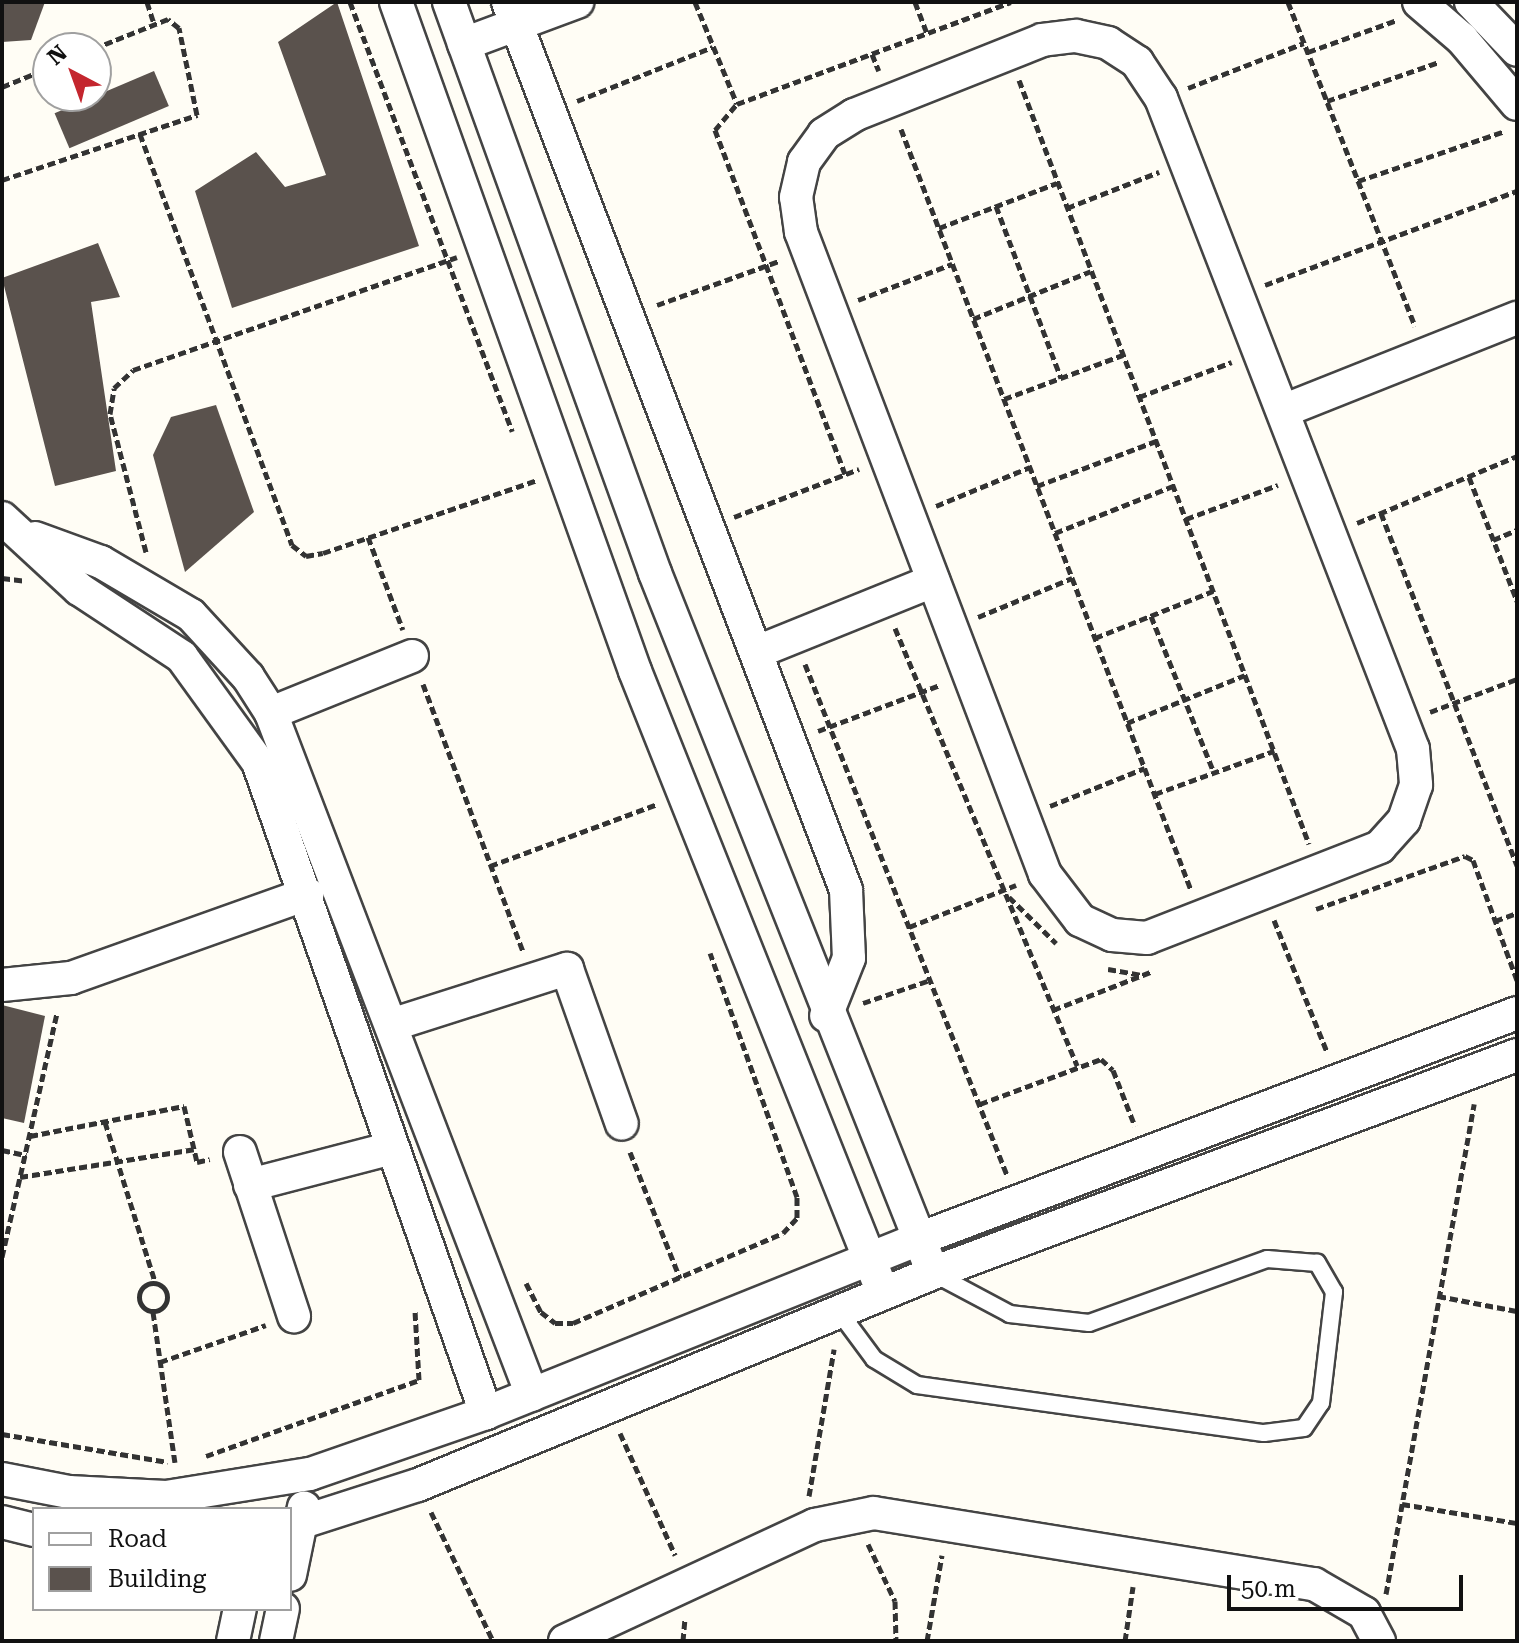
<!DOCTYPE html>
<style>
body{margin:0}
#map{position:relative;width:1519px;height:1643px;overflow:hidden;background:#fffdf5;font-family:"Roboto Serif",serif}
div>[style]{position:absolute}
.building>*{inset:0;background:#5a524d;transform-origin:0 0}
.path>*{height:5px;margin-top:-2.5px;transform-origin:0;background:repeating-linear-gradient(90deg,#333 0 8px,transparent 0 12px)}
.path>.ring{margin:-2.5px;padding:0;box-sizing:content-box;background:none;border:5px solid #333;border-radius:50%}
.roads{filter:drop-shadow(2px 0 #444) drop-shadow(-2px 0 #444) drop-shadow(0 2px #444) drop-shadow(0 -2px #444)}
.service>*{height:16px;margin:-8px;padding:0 8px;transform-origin:8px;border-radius:8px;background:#fff}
.minor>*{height:32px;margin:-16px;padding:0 16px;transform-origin:16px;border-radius:16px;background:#fff}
span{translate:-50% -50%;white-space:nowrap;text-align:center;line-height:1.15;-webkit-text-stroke:8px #fff;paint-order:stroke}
.frame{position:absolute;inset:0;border:4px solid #111;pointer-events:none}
.legend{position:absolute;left:32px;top:1507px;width:260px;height:104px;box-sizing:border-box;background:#fff;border:2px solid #a0a0a0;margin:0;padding:10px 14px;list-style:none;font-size:24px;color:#111}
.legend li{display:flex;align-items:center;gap:16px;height:40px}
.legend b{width:40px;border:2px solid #a0a0a0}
.north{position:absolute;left:32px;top:32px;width:80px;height:80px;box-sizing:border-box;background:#fff;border:2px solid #a0a0a0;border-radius:50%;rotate:319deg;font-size:22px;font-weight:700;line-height:32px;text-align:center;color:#111}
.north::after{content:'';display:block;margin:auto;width:28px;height:36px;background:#c4262e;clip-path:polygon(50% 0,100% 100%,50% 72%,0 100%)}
.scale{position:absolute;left:1227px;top:1575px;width:236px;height:36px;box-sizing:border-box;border:4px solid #111;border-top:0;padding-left:10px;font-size:24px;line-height:28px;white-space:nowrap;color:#111;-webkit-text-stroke:6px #fff;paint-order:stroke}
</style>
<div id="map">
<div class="building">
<i style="clip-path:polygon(2px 2px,45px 2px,31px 40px,2px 42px)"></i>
<i style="clip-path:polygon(337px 2px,419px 246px,232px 308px,195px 191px,256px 152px,285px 187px,326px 175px,278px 42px)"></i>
<i style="left:154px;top:71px;width:38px;height:108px;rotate:67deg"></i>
<i style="clip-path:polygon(98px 243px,120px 297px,91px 302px,116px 471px,55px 486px,2px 278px)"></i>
<i style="clip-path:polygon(216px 405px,254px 512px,185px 572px,153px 455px,171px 417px)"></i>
<i style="clip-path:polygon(2px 1005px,45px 1016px,24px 1123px,2px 1118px)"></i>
</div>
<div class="path">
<i style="left:147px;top:2px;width:22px;rotate:72deg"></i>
<i style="left:350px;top:2px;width:459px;rotate:69.3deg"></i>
<i style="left:695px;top:2px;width:110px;rotate:67.6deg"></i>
<i style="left:915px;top:2px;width:33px;rotate:69deg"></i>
<i style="left:1288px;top:2px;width:348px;rotate:68.6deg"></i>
<i style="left:1308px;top:52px;width:95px;rotate:-19.8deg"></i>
<i style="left:872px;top:54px;width:18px;rotate:68deg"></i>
<i style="left:1019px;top:80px;width:817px;rotate:69.21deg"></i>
<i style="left:2px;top:87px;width:50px;rotate:-22.4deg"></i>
<i style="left:1188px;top:88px;width:124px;rotate:-21.2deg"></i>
<i style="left:577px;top:101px;width:146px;rotate:-21.7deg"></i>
<i style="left:1327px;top:101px;width:119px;rotate:-19.2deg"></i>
<i style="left:901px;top:129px;width:814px;rotate:69.14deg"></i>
<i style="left:140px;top:134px;width:438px;rotate:69.7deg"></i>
<i style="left:292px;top:545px;width:18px;rotate:38deg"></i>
<i style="left:306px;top:556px;width:17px;rotate:-10deg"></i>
<i style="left:323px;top:553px;width:226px;rotate:-18.8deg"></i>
<i style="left:2px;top:180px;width:206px;rotate:-18.4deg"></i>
<i style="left:197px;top:115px;width:89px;rotate:-101.7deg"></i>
<i style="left:179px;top:28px;width:14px;rotate:-141deg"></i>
<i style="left:168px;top:19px;width:79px;rotate:158.3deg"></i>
<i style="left:1358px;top:181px;width:155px;rotate:-18.8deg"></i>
<i style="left:996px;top:206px;width:184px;rotate:69.3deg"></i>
<i style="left:1067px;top:208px;width:99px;rotate:-21.4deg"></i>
<i style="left:939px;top:228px;width:126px;rotate:-20.9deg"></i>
<i style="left:1265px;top:285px;width:269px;rotate:-20.5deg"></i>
<i style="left:858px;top:300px;width:101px;rotate:-21deg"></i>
<i style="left:657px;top:305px;width:130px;rotate:-19.8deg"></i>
<i style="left:973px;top:319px;width:127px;rotate:-22.1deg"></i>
<i style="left:1139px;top:397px;width:99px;rotate:-20.6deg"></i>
<i style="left:1004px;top:399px;width:127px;rotate:-20.3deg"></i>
<i style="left:845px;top:474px;width:368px;rotate:-110.7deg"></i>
<i style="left:715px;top:130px;width:34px;rotate:-50deg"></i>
<i style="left:737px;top:104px;width:292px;rotate:-20.4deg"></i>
<i style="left:1469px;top:477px;width:133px;rotate:68.8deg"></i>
<i style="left:1037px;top:486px;width:127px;rotate:-20.7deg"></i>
<i style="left:936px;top:506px;width:102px;rotate:-22.5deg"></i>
<i style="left:1381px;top:513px;width:378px;rotate:68.9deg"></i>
<i style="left:734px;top:517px;width:134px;rotate:-21deg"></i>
<i style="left:1186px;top:519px;width:98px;rotate:-20.3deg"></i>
<i style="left:1357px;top:523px;width:173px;rotate:-22.7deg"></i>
<i style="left:1055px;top:533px;width:127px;rotate:-21.7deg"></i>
<i style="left:368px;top:537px;width:99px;rotate:69.4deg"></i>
<i style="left:1493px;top:540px;width:26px;rotate:-23deg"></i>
<i style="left:146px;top:552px;width:143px;rotate:-104.6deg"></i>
<i style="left:110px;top:414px;width:26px;rotate:-81deg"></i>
<i style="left:114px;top:388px;width:26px;rotate:-43deg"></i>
<i style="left:133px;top:370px;width:343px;rotate:-19.2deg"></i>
<i style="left:2px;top:578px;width:23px;rotate:7deg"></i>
<i style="left:1151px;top:616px;width:169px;rotate:68.1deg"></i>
<i style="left:978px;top:617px;width:102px;rotate:-22.5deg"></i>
<i style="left:895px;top:628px;width:474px;rotate:67.4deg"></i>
<i style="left:1095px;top:638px;width:127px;rotate:-21.7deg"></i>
<i style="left:805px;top:664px;width:549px;rotate:68.43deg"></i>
<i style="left:423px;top:684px;width:286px;rotate:69.5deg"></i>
<i style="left:1430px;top:712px;width:93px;rotate:-20.8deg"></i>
<i style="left:1127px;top:723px;width:127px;rotate:-22.1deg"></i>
<i style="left:818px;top:731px;width:130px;rotate:-20.7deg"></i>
<i style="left:1155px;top:794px;width:127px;rotate:-19.9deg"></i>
<i style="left:1050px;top:806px;width:102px;rotate:-21.8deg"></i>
<i style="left:490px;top:866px;width:179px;rotate:-20.3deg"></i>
<i style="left:1009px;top:897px;width:66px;rotate:44.4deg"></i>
<i style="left:1316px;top:909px;width:158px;rotate:-19.6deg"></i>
<i style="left:1465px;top:856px;width:9px;rotate:27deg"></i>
<i style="left:1473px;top:860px;width:128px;rotate:69.9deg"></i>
<i style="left:1274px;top:920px;width:142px;rotate:68.1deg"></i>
<i style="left:1495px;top:921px;width:23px;rotate:-20deg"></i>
<i style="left:909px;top:927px;width:115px;rotate:-21.4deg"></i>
<i style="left:1108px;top:969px;width:34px;rotate:10deg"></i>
<i style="left:863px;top:1003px;width:71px;rotate:-18.9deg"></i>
<i style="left:1053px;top:1010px;width:107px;rotate:-21.3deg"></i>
<i style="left:980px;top:1104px;width:129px;rotate:-20.4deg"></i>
<i style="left:1101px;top:1059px;width:16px;rotate:43deg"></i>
<i style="left:1113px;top:1070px;width:60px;rotate:68.6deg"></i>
<i style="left:105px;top:1122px;width:168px;rotate:72.6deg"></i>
<i style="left:30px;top:1136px;width:157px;rotate:-11deg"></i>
<i style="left:184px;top:1106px;width:57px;rotate:76.9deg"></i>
<i style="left:197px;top:1162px;width:13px;rotate:-13deg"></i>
<i style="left:2px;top:1150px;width:25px;rotate:12deg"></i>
<i style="left:630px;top:1152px;width:136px;rotate:68.4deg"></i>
<i style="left:20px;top:1177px;width:176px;rotate:-9.1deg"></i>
<i style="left:2px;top:1257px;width:251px;rotate:-77.3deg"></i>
<i class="ring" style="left:139px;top:1283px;width:23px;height:23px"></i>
<i style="left:526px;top:1283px;width:33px;rotate:63deg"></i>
<i style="left:541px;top:1312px;width:18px;rotate:38deg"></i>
<i style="left:555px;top:1323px;width:18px"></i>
<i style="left:573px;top:1323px;width:228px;rotate:-23.2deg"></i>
<i style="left:783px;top:1233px;width:21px;rotate:-47deg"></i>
<i style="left:797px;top:1218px;width:21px;rotate:-90deg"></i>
<i style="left:797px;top:1197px;width:259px;rotate:-109.6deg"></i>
<i style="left:1438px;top:1296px;width:80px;rotate:10.8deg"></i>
<i style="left:153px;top:1312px;width:152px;rotate:81.7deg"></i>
<i style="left:160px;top:1362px;width:112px;rotate:-19.2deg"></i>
<i style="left:620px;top:1433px;width:134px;rotate:65.7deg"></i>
<i style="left:2px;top:1434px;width:168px;rotate:9.6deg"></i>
<i style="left:206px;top:1456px;width:226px;rotate:-19.6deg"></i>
<i style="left:419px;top:1380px;width:70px;rotate:-93.3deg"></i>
<i style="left:809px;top:1496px;width:149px;rotate:-80.3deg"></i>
<i style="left:1402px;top:1504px;width:117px;rotate:9.4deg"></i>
<i style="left:431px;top:1512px;width:143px;rotate:64.3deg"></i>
<i style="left:868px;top:1544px;width:63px;rotate:64.7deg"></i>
<i style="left:895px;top:1601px;width:40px;rotate:88.6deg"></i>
<i style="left:1386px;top:1594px;width:498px;rotate:-79.8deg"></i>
<i style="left:683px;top:1641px;width:23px;rotate:-85deg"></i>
<i style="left:927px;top:1641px;width:87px;rotate:-80.1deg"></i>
<i style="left:1125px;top:1641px;width:55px;rotate:-81.6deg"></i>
</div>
<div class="roads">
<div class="service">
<i style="left:840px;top:1313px;width:57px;rotate:53.5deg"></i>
<i style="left:874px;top:1359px;width:50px;rotate:31.2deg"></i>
<i style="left:917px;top:1385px;width:350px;rotate:7.9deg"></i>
<i style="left:1264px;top:1433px;width:40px;rotate:-7.1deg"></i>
<i style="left:1304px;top:1428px;width:30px;rotate:-56deg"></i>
<i style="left:1321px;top:1403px;width:112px;rotate:-83.3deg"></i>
<i style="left:1334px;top:1292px;width:34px;rotate:-120deg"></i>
<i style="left:1317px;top:1263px;width:50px;rotate:-175.4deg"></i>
<i style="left:1267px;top:1259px;width:189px;rotate:160.2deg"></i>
<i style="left:1089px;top:1323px;width:80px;rotate:-173.5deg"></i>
<i style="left:1010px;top:1314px;width:87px;rotate:-152deg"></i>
</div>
<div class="minor">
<i style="left:396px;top:2px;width:710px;rotate:70.34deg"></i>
<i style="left:635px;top:671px;width:670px;rotate:68.26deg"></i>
<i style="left:449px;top:2px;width:607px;rotate:70.16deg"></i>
<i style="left:655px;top:573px;width:753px;rotate:68.34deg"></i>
<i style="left:508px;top:2px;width:950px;rotate:69.16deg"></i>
<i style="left:846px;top:890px;width:68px;rotate:87.5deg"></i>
<i style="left:849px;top:958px;width:62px;rotate:111.6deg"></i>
<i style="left:1419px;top:2px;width:57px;rotate:40.7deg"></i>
<i style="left:1462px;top:39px;width:85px;rotate:49.8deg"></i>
<i style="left:1471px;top:2px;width:66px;rotate:46.2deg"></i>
<i style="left:1076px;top:36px;width:33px;rotate:12deg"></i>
<i style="left:1108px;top:43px;width:35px;rotate:33deg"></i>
<i style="left:1137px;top:62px;width:43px;rotate:56.3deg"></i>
<i style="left:1161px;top:98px;width:698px;rotate:68.84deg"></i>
<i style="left:1413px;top:749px;width:36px;rotate:85deg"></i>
<i style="left:1416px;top:785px;width:37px;rotate:109deg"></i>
<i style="left:1404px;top:820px;width:36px;rotate:132deg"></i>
<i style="left:1380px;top:847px;width:250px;rotate:158.7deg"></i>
<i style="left:1147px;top:938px;width:35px;rotate:-175deg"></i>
<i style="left:1112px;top:935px;width:35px;rotate:-155deg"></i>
<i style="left:1080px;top:920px;width:58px;rotate:-127.3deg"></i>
<i style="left:1045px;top:874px;width:687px;rotate:-110.81deg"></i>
<i style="left:801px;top:232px;width:35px;rotate:-98deg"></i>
<i style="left:796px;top:197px;width:36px;rotate:-77deg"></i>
<i style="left:804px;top:162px;width:34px;rotate:-54deg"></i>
<i style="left:824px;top:134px;width:36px;rotate:-32deg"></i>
<i style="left:854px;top:115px;width:202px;rotate:-21.7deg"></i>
<i style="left:1042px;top:40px;width:34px;rotate:-7deg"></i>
<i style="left:464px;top:44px;width:121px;rotate:-20.4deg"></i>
<i style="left:1283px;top:411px;width:252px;rotate:-21.7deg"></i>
<i style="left:2px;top:518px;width:105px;rotate:42.7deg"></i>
<i style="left:79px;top:589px;width:123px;rotate:33.4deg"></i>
<i style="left:182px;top:657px;width:130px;rotate:54.1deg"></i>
<i style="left:258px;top:762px;width:690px;rotate:70.7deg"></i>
<i style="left:35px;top:538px;width:70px;rotate:20deg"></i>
<i style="left:101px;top:562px;width:104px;rotate:30.5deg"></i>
<i style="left:191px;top:615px;width:84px;rotate:47.4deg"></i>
<i style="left:248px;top:677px;width:43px;rotate:57.4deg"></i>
<i style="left:271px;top:713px;width:730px;rotate:69.06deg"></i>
<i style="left:757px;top:652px;width:190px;rotate:-22deg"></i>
<i style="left:271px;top:713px;width:152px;rotate:-22deg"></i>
<i style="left:2px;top:985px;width:69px;rotate:-5.8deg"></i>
<i style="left:71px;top:978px;width:251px;rotate:-19.6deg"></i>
<i style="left:391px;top:1025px;width:185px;rotate:-17.7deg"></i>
<i style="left:567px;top:969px;width:164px;rotate:70.5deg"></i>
<i style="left:240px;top:1152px;width:173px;rotate:71.8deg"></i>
<i style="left:250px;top:1185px;width:143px;rotate:-14.6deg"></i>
<i style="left:2px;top:1479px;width:68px;rotate:11deg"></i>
<i style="left:69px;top:1492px;width:97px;rotate:3deg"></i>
<i style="left:166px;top:1497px;width:146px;rotate:-9.1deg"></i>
<i style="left:310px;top:1474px;width:186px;rotate:-19.1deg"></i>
<i style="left:486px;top:1413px;width:463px;rotate:-21.9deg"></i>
<i style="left:916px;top:1240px;width:642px;rotate:-20.69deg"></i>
<i style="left:2px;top:1522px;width:33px;rotate:14deg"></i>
<i style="left:290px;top:1526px;width:134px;rotate:-17.8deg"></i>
<i style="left:418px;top:1485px;width:557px;rotate:-22.37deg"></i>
<i style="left:933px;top:1273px;width:623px;rotate:-20.47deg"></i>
<i style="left:290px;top:1575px;width:69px;rotate:-78.4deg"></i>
<i style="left:233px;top:1641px;width:33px;rotate:-78deg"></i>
<i style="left:276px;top:1641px;width:33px;rotate:-78deg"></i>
<i style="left:565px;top:1641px;width:276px;rotate:-24.9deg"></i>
<i style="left:815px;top:1525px;width:60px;rotate:-11.5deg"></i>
<i style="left:874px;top:1513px;width:446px;rotate:9.2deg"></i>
<i style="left:1314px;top:1584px;width:58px;rotate:30.1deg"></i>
<i style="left:1364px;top:1613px;width:32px;rotate:62deg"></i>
</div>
</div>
<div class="frame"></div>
<ul class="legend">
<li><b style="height:10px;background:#fff"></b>Road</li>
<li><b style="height:22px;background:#5a524d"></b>Building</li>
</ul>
<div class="north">N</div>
<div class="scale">50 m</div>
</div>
